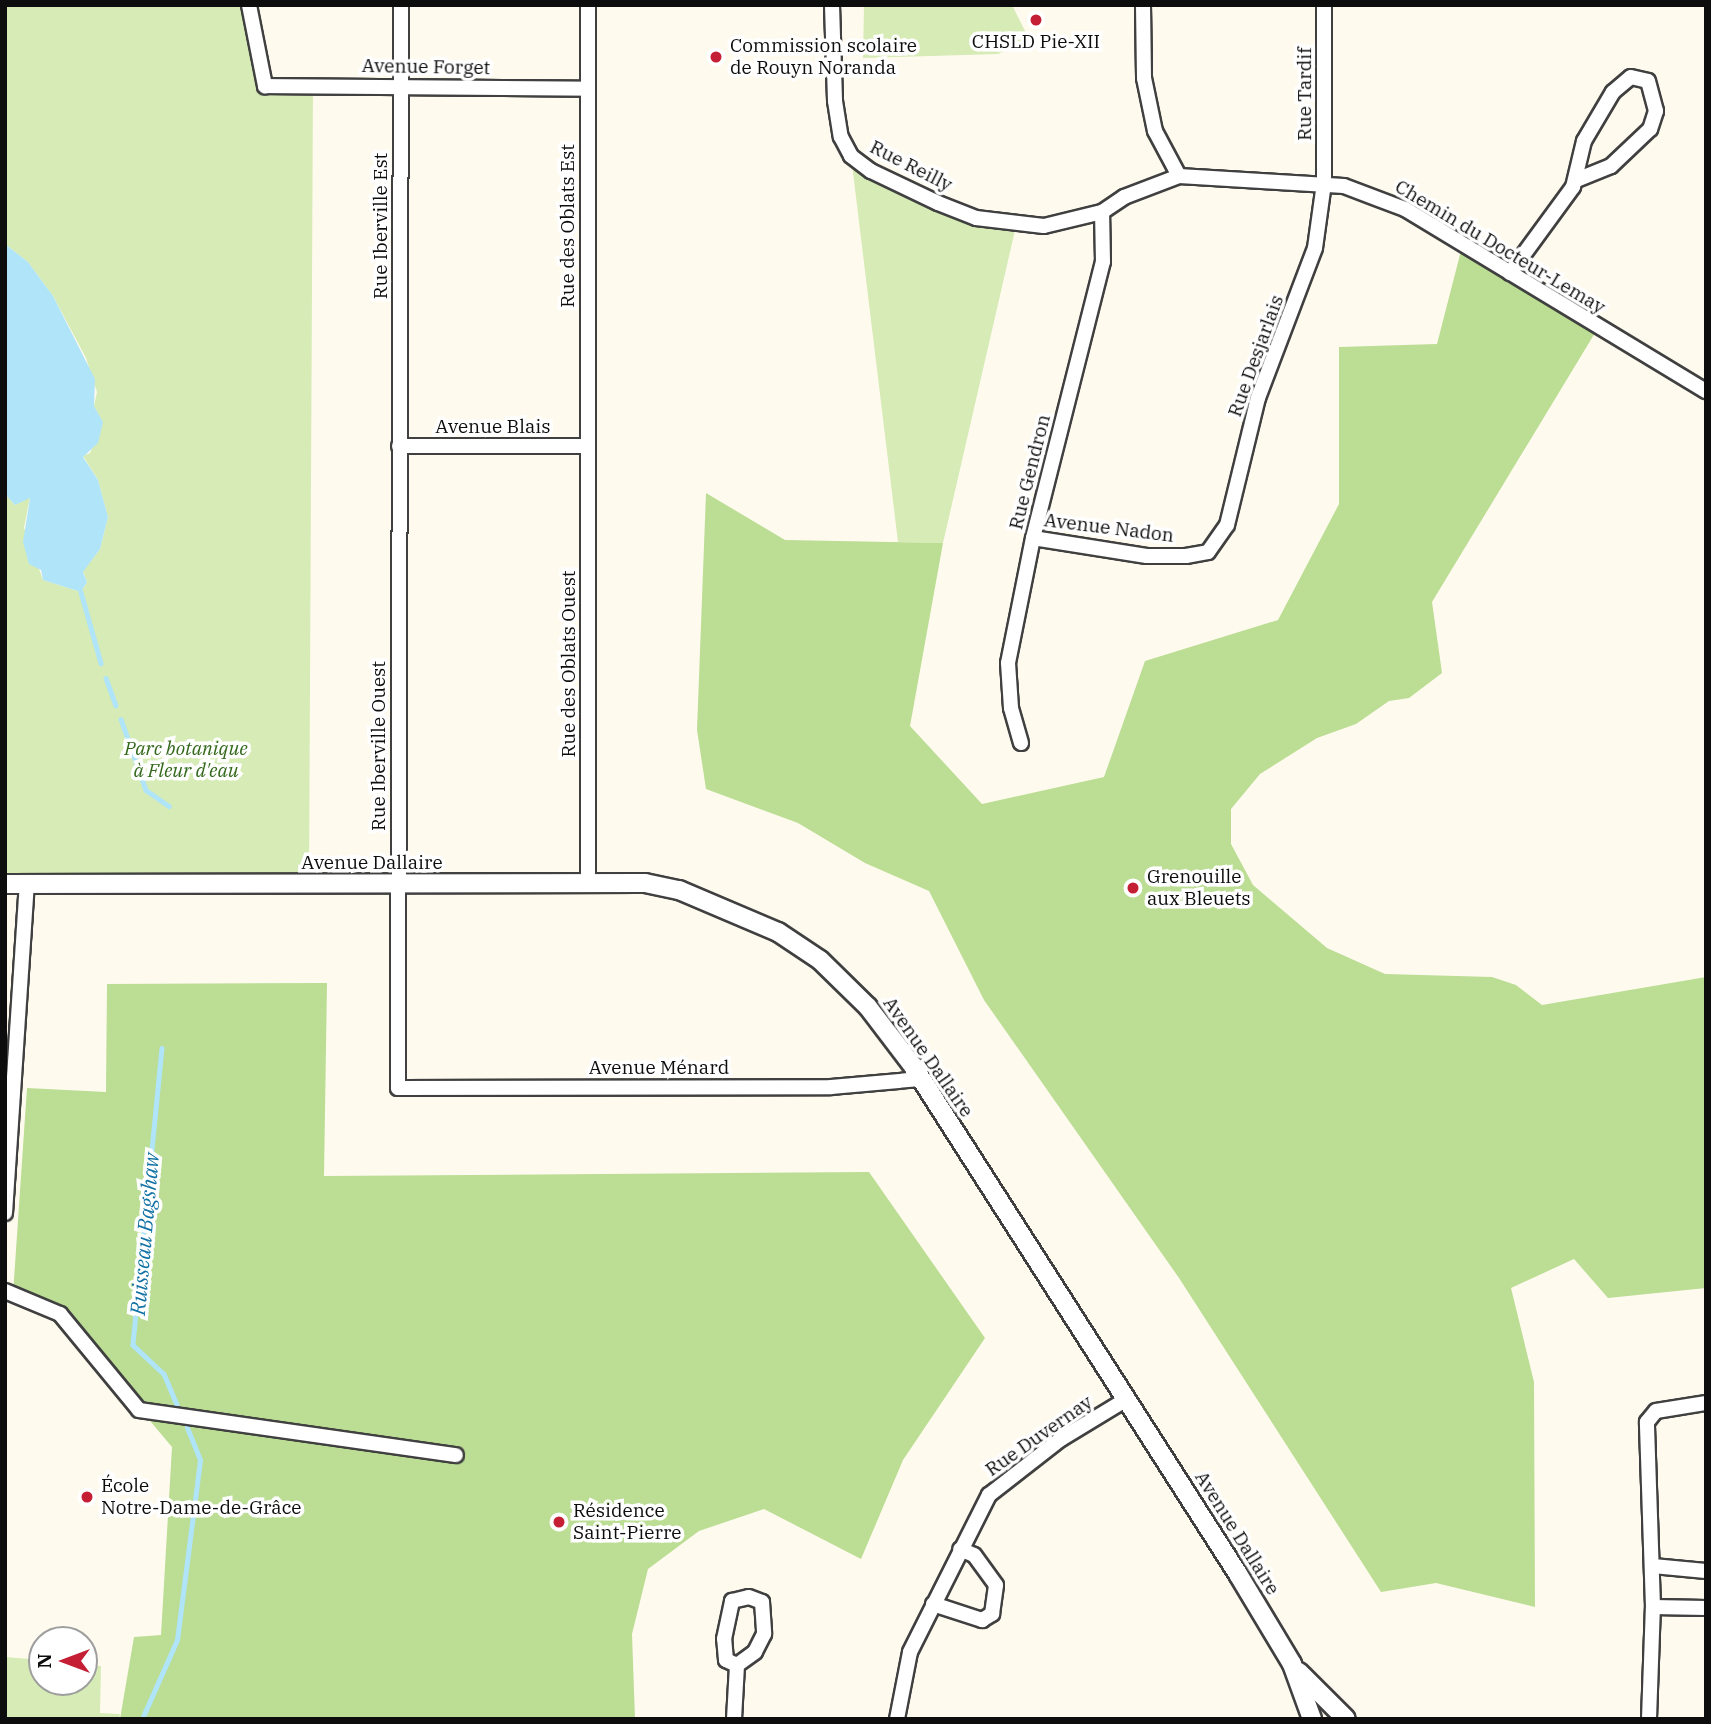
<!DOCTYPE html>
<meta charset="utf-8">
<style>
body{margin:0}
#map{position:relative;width:1711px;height:1724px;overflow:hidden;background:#fffaee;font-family:"IBM Plex Serif",serif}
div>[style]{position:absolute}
.green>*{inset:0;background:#d6ebb5}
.forest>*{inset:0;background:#bbdd94}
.water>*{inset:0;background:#b0e4f9}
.stream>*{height:4.5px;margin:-2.25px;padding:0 2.25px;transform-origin:2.25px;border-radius:2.25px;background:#b0e4f9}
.roads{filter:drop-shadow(2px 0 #404040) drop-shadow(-2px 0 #404040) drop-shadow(0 2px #404040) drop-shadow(0 -2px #404040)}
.minor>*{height:14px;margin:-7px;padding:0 7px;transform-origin:7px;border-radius:7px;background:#fff}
.tertiary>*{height:18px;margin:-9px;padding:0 9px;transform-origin:9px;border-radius:9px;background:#fff}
.dots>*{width:19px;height:19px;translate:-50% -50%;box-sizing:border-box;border:4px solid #fff;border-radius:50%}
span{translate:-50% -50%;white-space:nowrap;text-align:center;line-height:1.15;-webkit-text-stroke:7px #fff;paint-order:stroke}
.poi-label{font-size:19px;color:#0d0d0d}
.left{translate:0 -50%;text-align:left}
.street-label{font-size:19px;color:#0d0d0d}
.park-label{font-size:19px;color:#32681a;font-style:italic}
.water-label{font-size:21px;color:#1171a5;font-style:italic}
.frame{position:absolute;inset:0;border:7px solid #0d0d0d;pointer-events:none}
.north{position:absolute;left:28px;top:1626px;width:70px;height:70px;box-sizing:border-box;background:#fff;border:2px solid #9e9e9e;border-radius:50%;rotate:270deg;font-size:19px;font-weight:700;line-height:28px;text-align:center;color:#0d0d0d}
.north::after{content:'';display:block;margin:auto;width:24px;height:32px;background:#c41f35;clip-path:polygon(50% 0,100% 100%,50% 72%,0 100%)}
</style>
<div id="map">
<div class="green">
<i style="clip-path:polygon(5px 5px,249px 5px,265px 86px,313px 86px,309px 884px,5px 884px,5px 494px,15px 505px,30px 497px,24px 528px,43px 580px,81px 592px,87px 582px,83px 571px,100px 549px,108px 517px,98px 480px,83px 456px,90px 453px,102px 422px,94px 406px,97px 392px,86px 358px,53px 296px,28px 262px,5px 244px)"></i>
<i style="clip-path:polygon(864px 5px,1012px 5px,1029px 39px,998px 54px,863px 58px)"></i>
<i style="clip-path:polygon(851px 156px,871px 171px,1016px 226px,943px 543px,898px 542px)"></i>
<i style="clip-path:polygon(5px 1657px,42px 1660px,42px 1682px,84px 1682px,84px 1664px,101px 1666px,100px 1713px,120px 1714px,119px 1719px,5px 1719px)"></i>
</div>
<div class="forest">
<i style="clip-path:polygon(1463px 243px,1598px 328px,1432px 602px,1442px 673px,1409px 698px,1389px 701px,1356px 724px,1317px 738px,1260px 774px,1231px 809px,1231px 844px,1253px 885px,1327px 948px,1385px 974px,1492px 977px,1516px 985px,1542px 1005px,1706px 977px,1706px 1288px,1608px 1298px,1574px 1259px,1511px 1288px,1534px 1382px,1535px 1607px,1436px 1583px,1381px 1592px,1179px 1278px,984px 1000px,929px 891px,865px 863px,798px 823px,706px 789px,697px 730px,706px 493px,785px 540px,943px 543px,910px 726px,982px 804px,1104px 777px,1145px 661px,1278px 620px,1339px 504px,1339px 347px,1437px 344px)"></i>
<i style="clip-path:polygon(327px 983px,324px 1176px,869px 1172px,985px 1338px,903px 1460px,861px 1559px,764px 1509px,699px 1531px,648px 1569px,632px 1634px,635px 1719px,120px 1719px,134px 1637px,161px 1635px,172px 1447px,60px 1314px,13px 1294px,27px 1088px,106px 1092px,107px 984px)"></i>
</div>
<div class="water">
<i style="clip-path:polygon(5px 244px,28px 262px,53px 296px,95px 379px,94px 406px,103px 422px,98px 443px,83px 457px,98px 480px,108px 517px,100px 549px,83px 572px,87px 582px,81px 592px,43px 580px,41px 570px,29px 564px,23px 542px,30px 498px,15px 505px,5px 494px)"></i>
</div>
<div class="stream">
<i style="left:81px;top:592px;width:74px;rotate:74.3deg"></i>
<i style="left:106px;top:678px;width:29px;rotate:70deg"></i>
<i style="left:121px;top:719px;width:75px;rotate:70.6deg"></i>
<i style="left:146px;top:790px;width:28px;rotate:35deg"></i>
<i style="left:162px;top:1048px;width:298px;rotate:95.6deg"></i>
<i style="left:133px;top:1345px;width:42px;rotate:43.1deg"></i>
<i style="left:164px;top:1374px;width:33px;rotate:67deg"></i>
<i style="left:142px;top:1719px;width:86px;rotate:-66.1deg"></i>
<i style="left:177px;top:1640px;width:181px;rotate:-82.7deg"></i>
<i style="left:200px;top:1460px;width:35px;rotate:-112deg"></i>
</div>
<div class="roads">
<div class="minor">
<i style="left:249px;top:5px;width:83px;rotate:78.8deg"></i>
<i style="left:265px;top:86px;width:322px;rotate:0.5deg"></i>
<i style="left:401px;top:5px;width:1083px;rotate:90.16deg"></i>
<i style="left:398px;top:1088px;width:433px;rotate:-0.1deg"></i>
<i style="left:831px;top:1087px;width:89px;rotate:-5.1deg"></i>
<i style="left:588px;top:5px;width:876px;rotate:90deg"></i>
<i style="left:832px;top:5px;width:96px;rotate:88.2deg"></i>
<i style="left:835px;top:101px;width:36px;rotate:81deg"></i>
<i style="left:841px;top:137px;width:21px;rotate:62deg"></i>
<i style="left:851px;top:156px;width:25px;rotate:37deg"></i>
<i style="left:871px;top:171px;width:74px;rotate:25.5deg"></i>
<i style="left:938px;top:203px;width:41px;rotate:21.5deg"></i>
<i style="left:976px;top:218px;width:68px;rotate:6.7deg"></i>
<i style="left:1044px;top:226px;width:60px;rotate:-13.6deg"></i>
<i style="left:1102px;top:212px;width:27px;rotate:-34deg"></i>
<i style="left:1124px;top:197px;width:59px;rotate:-20.9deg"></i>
<i style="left:1179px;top:176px;width:165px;rotate:3.5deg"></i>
<i style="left:1344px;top:186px;width:65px;rotate:20.7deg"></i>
<i style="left:1405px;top:209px;width:352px;rotate:31.2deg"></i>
<i style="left:1143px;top:5px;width:73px;rotate:89.2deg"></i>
<i style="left:1144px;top:78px;width:54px;rotate:78.3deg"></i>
<i style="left:1155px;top:131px;width:51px;rotate:61.9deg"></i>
<i style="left:1510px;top:273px;width:107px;rotate:-53.8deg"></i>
<i style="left:1573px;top:187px;width:47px;rotate:-76.6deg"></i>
<i style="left:1584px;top:141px;width:57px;rotate:-59.4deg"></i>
<i style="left:1613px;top:92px;width:23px;rotate:-40deg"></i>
<i style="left:1631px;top:77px;width:17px;rotate:13deg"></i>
<i style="left:1648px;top:81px;width:31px;rotate:75deg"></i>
<i style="left:1656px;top:111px;width:19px;rotate:108deg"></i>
<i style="left:1650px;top:129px;width:54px;rotate:136.5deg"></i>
<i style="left:1611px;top:166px;width:38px;rotate:158deg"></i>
<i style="left:399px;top:446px;width:188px"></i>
<i style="left:1033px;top:538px;width:115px;rotate:9deg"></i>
<i style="left:1147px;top:556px;width:39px"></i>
<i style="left:1186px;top:556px;width:22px;rotate:-10deg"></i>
<i style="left:1208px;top:552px;width:33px;rotate:-55deg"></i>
<i style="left:1227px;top:525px;width:131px;rotate:-76.3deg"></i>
<i style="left:1258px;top:398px;width:160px;rotate:-69.2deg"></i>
<i style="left:1315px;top:248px;width:66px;rotate:-82.1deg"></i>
<i style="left:1324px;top:183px;width:178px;rotate:-90deg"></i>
<i style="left:1021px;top:743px;width:36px;rotate:-106deg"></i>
<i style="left:1011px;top:708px;width:45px;rotate:-93.8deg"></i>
<i style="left:1008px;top:663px;width:127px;rotate:-78.7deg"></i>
<i style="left:1033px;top:538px;width:285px;rotate:-75.8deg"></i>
<i style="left:1103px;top:262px;width:50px;rotate:-91.1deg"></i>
<i style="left:5px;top:1213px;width:330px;rotate:-86.2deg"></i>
<i style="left:5px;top:1291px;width:60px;rotate:22.7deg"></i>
<i style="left:60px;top:1314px;width:124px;rotate:50.5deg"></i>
<i style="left:139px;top:1410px;width:320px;rotate:8.1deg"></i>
<i style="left:1653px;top:1566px;width:53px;rotate:5.4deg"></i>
<i style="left:749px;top:1597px;width:14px;rotate:21deg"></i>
<i style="left:762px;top:1602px;width:32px;rotate:86deg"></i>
<i style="left:764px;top:1634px;width:20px;rotate:117deg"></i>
<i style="left:755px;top:1652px;width:22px;rotate:144deg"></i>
<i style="left:737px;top:1665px;width:12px;rotate:-156deg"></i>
<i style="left:726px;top:1660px;width:21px;rotate:-95deg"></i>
<i style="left:724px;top:1639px;width:39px;rotate:-78deg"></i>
<i style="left:732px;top:1601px;width:17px;rotate:-13deg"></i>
<i style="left:933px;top:1604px;width:52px;rotate:18.1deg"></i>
<i style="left:982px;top:1620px;width:12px;rotate:-31deg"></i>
<i style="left:992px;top:1614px;width:29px;rotate:-82deg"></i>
<i style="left:996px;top:1585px;width:37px;rotate:-126deg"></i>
<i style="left:974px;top:1555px;width:15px;rotate:-157deg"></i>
<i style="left:1653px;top:1607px;width:53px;rotate:1.1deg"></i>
<i style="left:734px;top:1719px;width:54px;rotate:-86.8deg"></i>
<i style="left:897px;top:1719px;width:68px;rotate:-79deg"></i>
<i style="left:910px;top:1652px;width:176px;rotate:-63.3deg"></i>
<i style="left:989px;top:1495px;width:91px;rotate:-37.9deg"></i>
<i style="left:1061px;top:1439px;width:77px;rotate:-31.2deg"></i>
<i style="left:1649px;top:1719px;width:112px;rotate:-88deg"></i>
<i style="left:1653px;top:1607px;width:185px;rotate:-91.9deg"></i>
<i style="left:1647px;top:1422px;width:14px;rotate:-51deg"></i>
<i style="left:1656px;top:1411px;width:51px;rotate:-9.1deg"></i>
</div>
<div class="tertiary">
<i style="left:5px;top:884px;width:640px;rotate:-0.09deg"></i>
<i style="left:645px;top:883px;width:35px;rotate:12deg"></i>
<i style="left:679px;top:890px;width:108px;rotate:23deg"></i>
<i style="left:778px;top:932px;width:50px;rotate:33.7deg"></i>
<i style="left:820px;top:960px;width:67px;rotate:44.4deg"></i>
<i style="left:868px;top:1007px;width:74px;rotate:52.7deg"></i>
<i style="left:913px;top:1066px;width:603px;rotate:57.39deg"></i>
<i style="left:1238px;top:1574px;width:105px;rotate:59deg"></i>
<i style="left:1292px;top:1664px;width:59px;rotate:70deg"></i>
<i style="left:1299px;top:1672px;width:66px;rotate:45deg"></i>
</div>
</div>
<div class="dots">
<i style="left:1036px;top:20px;background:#c41f35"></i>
<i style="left:716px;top:57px;background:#c41f35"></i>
<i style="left:1133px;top:888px;background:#c41f35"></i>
<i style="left:87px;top:1497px;background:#c41f35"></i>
<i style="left:559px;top:1522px;background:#c41f35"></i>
</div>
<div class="poi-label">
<span style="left:1036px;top:42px">CHSLD Pie-XII</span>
<span class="left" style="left:730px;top:57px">Commission scolaire<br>de Rouyn Noranda</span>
<span class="left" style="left:1147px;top:888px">Grenouille<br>aux Bleuets</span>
<span class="left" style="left:101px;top:1497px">École<br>Notre-Dame-de-Grâce</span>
<span class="left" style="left:573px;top:1522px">Résidence<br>Saint-Pierre</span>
</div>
<div class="street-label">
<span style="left:426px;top:67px;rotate:1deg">Avenue Forget</span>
<span style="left:1305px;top:94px;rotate:-90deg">Rue Tardif</span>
<span style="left:911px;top:166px;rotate:27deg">Rue Reilly</span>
<span style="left:381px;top:226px;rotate:-90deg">Rue Iberville Est</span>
<span style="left:568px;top:226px;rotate:-90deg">Rue des Oblats Est</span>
<span style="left:1500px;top:247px;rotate:31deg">Chemin du Docteur-Lemay</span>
<span style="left:1256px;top:356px;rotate:-70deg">Rue Desjarlais</span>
<span style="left:493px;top:427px">Avenue Blais</span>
<span style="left:1030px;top:472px;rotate:-76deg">Rue Gendron</span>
<span style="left:1109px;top:528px;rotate:7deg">Avenue Nadon</span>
<span style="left:569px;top:664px;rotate:-90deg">Rue des Oblats Ouest</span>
<span style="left:379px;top:746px;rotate:-90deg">Rue Iberville Ouest</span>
<span style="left:372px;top:863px">Avenue Dallaire</span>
<span style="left:928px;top:1057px;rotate:55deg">Avenue Dallaire</span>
<span style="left:659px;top:1068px">Avenue Ménard</span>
<span style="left:1039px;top:1436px;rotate:-35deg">Rue Duvernay</span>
<span style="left:1237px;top:1533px;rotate:58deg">Avenue Dallaire</span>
</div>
<div class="park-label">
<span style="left:186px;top:760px">Parc botanique<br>à Fleur d'eau</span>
</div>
<div class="water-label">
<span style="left:144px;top:1234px;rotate:-85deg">Ruisseau Bagshaw</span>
</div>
<div class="frame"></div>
<div class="north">N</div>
</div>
